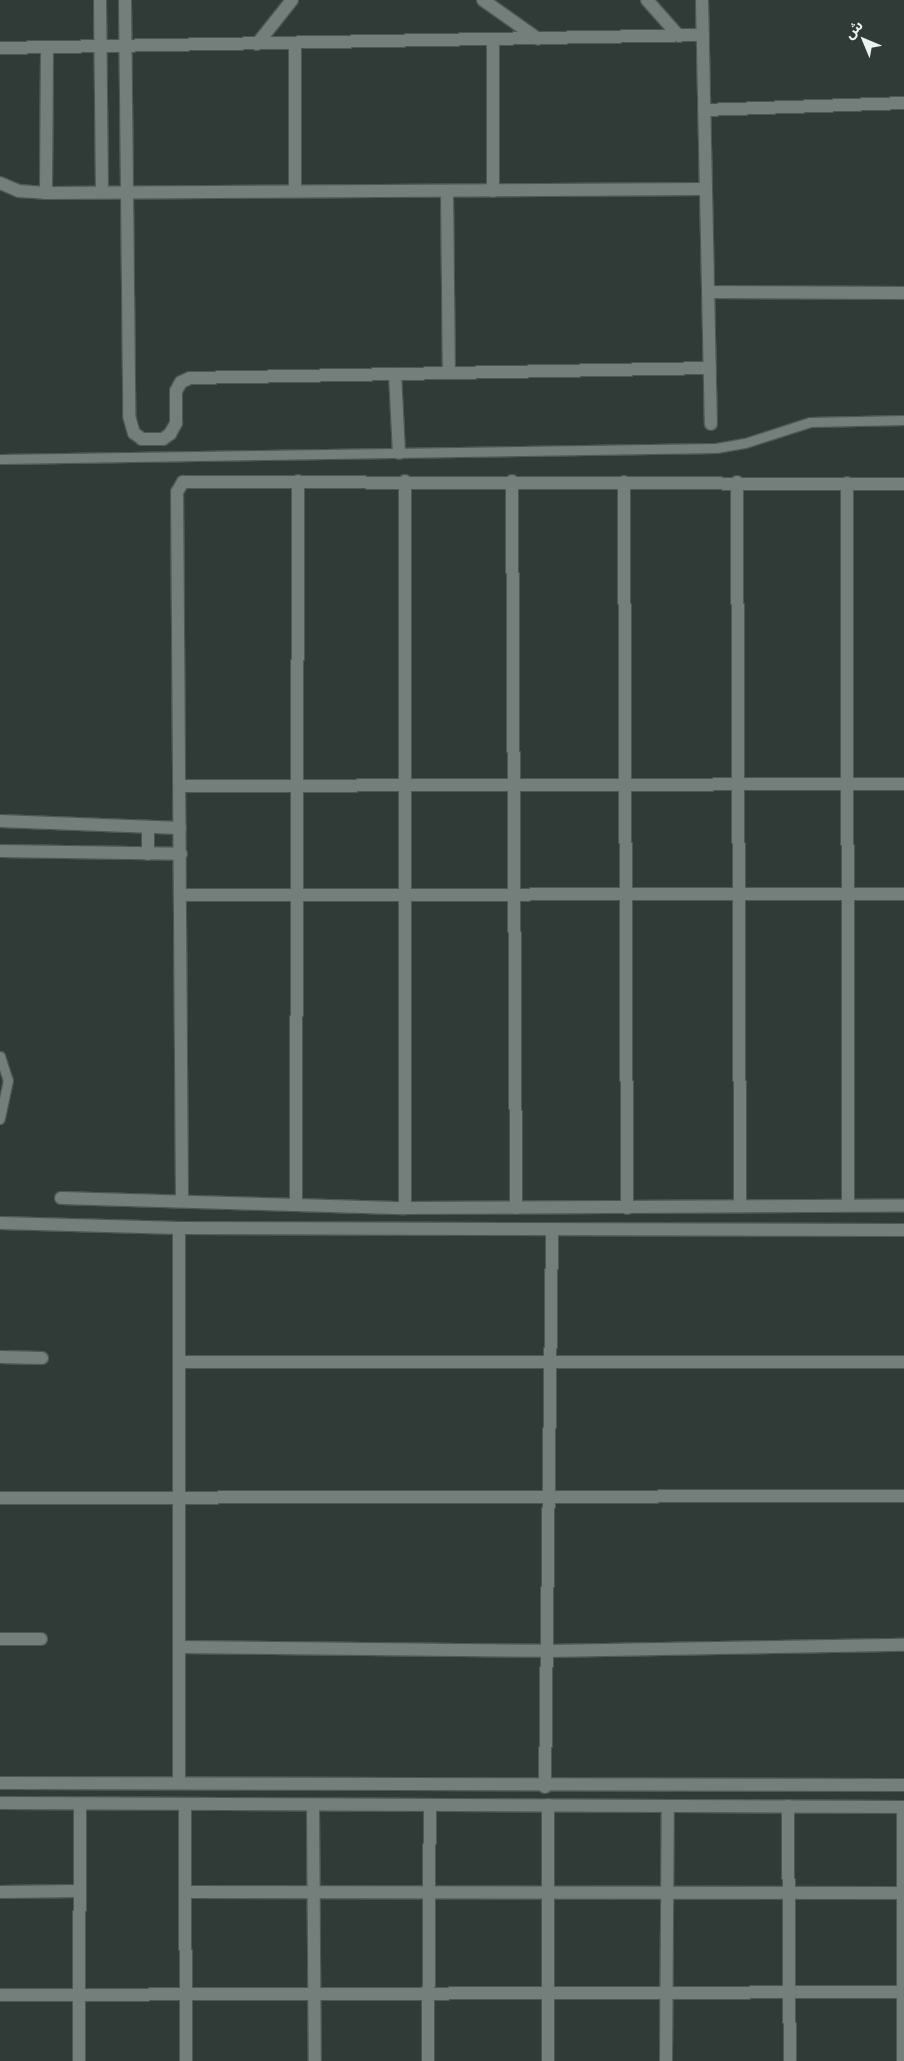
<!DOCTYPE html>
<meta charset="utf-8">
<style>
body{margin:0}
#map{position:relative;width:904px;height:2061px;overflow:hidden;background:#303a37;font-family:Roboto,"Noto Sans Arabic",sans-serif}
div>[style]{position:absolute}
.roads{filter:drop-shadow(1px 0 #4f5755) drop-shadow(-1px 0 #4f5755) drop-shadow(0 1px #4f5755) drop-shadow(0 -1px #4f5755)}
.service>*{height:9px;margin:-4.5px;padding:0 4.5px;transform-origin:4.5px;border-radius:4.5px;background:#747f7b}
.minor>*{height:12px;margin:-6px;padding:0 6px;transform-origin:6px;border-radius:6px;background:#747f7b}
span{translate:-50% -50%;white-space:nowrap;text-align:center;line-height:1.15;-webkit-text-stroke:4.5px #303a37;paint-order:stroke}
.north{position:absolute;left:839px;top:15px;width:50px;height:50px;-webkit-text-stroke:4px #303a37;paint-order:stroke;rotate:315deg;font-size:14px;font-weight:700;line-height:20px;text-align:center;color:#ecf2f0}
.north::after{content:'';display:block;margin:auto;width:18px;height:22px;background:#ecf2f0;clip-path:polygon(50% 0,100% 100%,50% 72%,0 100%)}
</style>
<div id="map">
<div class="roads">
<div class="service">
<i style="left:0;top:459px;width:716px;rotate:-0.88deg"></i>
<i style="left:716px;top:448px;width:29px;rotate:-10deg"></i>
<i style="left:745px;top:443px;width:68px;rotate:-17.9deg"></i>
<i style="left:810px;top:422px;width:94px;rotate:-1.2deg"></i>
<i style="left:0;top:1056px;width:25px;rotate:72deg"></i>
<i style="left:8px;top:1080px;width:40px;rotate:102deg"></i>
</div>
<div class="minor">
<i style="left:100px;top:0;width:192px;rotate:89.4deg"></i>
<i style="left:125px;top:0;width:416px;rotate:89.4deg"></i>
<i style="left:129px;top:416px;width:18px;rotate:74deg"></i>
<i style="left:134px;top:433px;width:10px;rotate:37deg"></i>
<i style="left:142px;top:439px;width:21px"></i>
<i style="left:163px;top:439px;width:9px;rotate:-36deg"></i>
<i style="left:170px;top:434px;width:13px;rotate:-61deg"></i>
<i style="left:176px;top:423px;width:32px;rotate:-90deg"></i>
<i style="left:176px;top:391px;width:10px;rotate:-61deg"></i>
<i style="left:181px;top:382px;width:10px;rotate:-24deg"></i>
<i style="left:190px;top:378px;width:520px;rotate:-1.1deg"></i>
<i style="left:483px;top:0;width:67px;rotate:35.3deg"></i>
<i style="left:647px;top:0;width:48px;rotate:48.4deg"></i>
<i style="left:702px;top:0;width:424px;rotate:88.8deg"></i>
<i style="left:295px;top:43px;width:148px;rotate:90deg"></i>
<i style="left:257px;top:44px;width:56px;rotate:-51.5deg"></i>
<i style="left:0;top:48px;width:703px;rotate:-1.06deg"></i>
<i style="left:704px;top:110px;width:200px;rotate:-2deg"></i>
<i style="left:0;top:183px;width:21px;rotate:23deg"></i>
<i style="left:19px;top:191px;width:27px;rotate:4deg"></i>
<i style="left:46px;top:193px;width:660px;rotate:-0.35deg"></i>
<i style="left:447px;top:191px;width:182px;rotate:89.4deg"></i>
<i style="left:493px;top:191px;width:152px;rotate:-90deg"></i>
<i style="left:46px;top:193px;width:146px;rotate:-89.6deg"></i>
<i style="left:708px;top:292px;width:196px;rotate:0.3deg"></i>
<i style="left:395px;top:374px;width:79px;rotate:87.1deg"></i>
<i style="left:512px;top:481px;width:727px;rotate:89.68deg"></i>
<i style="left:624px;top:482px;width:726px;rotate:89.76deg"></i>
<i style="left:737px;top:482px;width:724px;rotate:89.76deg"></i>
<i style="left:847px;top:483px;width:722px;rotate:89.92deg"></i>
<i style="left:180px;top:786px;width:724px;rotate:-0.16deg"></i>
<i style="left:0;top:821px;width:180px;rotate:2.2deg"></i>
<i style="left:148px;top:827px;width:27px;rotate:90deg"></i>
<i style="left:0;top:851px;width:181px;rotate:0.9deg"></i>
<i style="left:181px;top:895px;width:723px;rotate:-0.08deg"></i>
<i style="left:61px;top:1198px;width:344px;rotate:1.7deg"></i>
<i style="left:405px;top:1208px;width:499px;rotate:-0.3deg"></i>
<i style="left:182px;top:1200px;width:708px;rotate:-90.4deg"></i>
<i style="left:177px;top:492px;width:12px;rotate:-59deg"></i>
<i style="left:183px;top:482px;width:721px;rotate:0.16deg"></i>
<i style="left:296px;top:1203px;width:722px;rotate:-89.84deg"></i>
<i style="left:405px;top:1208px;width:727px;rotate:-90deg"></i>
<i style="left:0;top:1223px;width:179px;rotate:1.6deg"></i>
<i style="left:179px;top:1228px;width:725px;rotate:0.16deg"></i>
<i style="left:179px;top:1228px;width:555px;rotate:90deg"></i>
<i style="left:0;top:1357px;width:42px;rotate:1.4deg"></i>
<i style="left:179px;top:1362px;width:725px"></i>
<i style="left:0;top:1498px;width:904px;rotate:-0.13deg"></i>
<i style="left:0;top:1639px;width:41px"></i>
<i style="left:179px;top:1647px;width:368px;rotate:0.6deg"></i>
<i style="left:547px;top:1651px;width:357px;rotate:-1deg"></i>
<i style="left:0;top:1783px;width:904px;rotate:0.13deg"></i>
<i style="left:545px;top:1787px;width:558px;rotate:-89.28deg"></i>
<i style="left:0;top:1803px;width:904px;rotate:0.25deg"></i>
<i style="left:185px;top:1804px;width:257px;rotate:89.8deg"></i>
<i style="left:313px;top:1805px;width:256px;rotate:89.6deg"></i>
<i style="left:788px;top:1806px;width:255px;rotate:89.6deg"></i>
<i style="left:903px;top:1807px;width:254px;rotate:90deg"></i>
<i style="left:0;top:1892px;width:79px;rotate:-0.7deg"></i>
<i style="left:185px;top:1892px;width:719px;rotate:0.08deg"></i>
<i style="left:0;top:1995px;width:904px;rotate:-0.19deg"></i>
<i style="left:79px;top:2061px;width:257px;rotate:-89.8deg"></i>
<i style="left:428px;top:2061px;width:256px;rotate:-89.6deg"></i>
<i style="left:548px;top:2061px;width:256px;rotate:-90deg"></i>
<i style="left:666px;top:2061px;width:255px;rotate:-89.6deg"></i>
</div>
</div>
<div class="north">ش</div>
</div>
